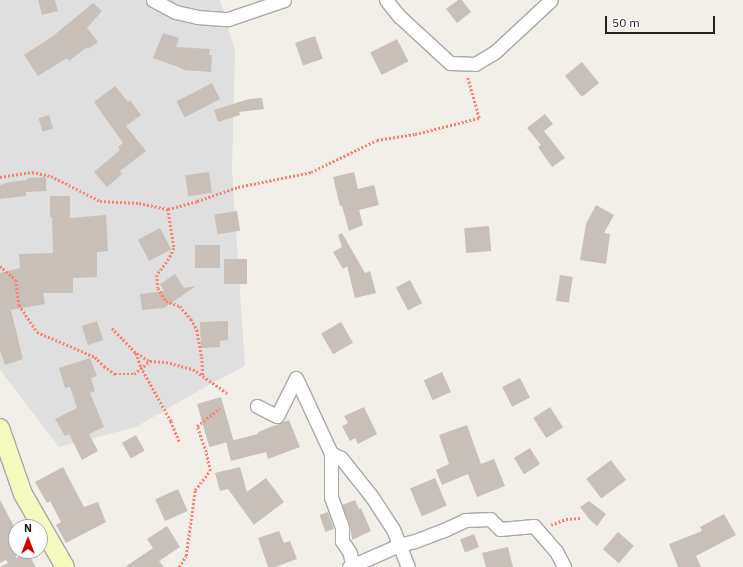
<!DOCTYPE html>
<style>
body{margin:0}
#map{position:relative;width:743px;height:567px;overflow:hidden;background:#f2efe9;font-family:"IBM Plex Sans",sans-serif}
div>[style]{position:absolute}
.residential>*{inset:0;background:#e0dfdf}
.building>*{inset:0;background:#c7bfb8;transform-origin:0 0}
.path>*{height:2.5px;margin-top:-1.25px;transform-origin:0;background:repeating-linear-gradient(90deg,#fa8072 0 2px,transparent 0 4px)}
.roads{filter:drop-shadow(1px 0 #a9a9a9) drop-shadow(-1px 0 #a9a9a9) drop-shadow(0 1px #a9a9a9) drop-shadow(0 -1px #a9a9a9)}
.street>*{height:13px;margin:-6.5px;padding:0 6.5px;transform-origin:6.5px;border-radius:6.5px;background:#fff}
.secondary>*{height:18px;margin:-9px;padding:0 9px;transform-origin:9px;border-radius:9px;background:#f7fabf}
span{translate:-50% -50%;white-space:nowrap;text-align:center;line-height:1.15;-webkit-text-stroke:3.5px #fff;paint-order:stroke}
.north{position:absolute;left:8px;top:519px;width:40px;height:40px;box-sizing:border-box;background:#fff;border:1px solid #a7a7a7;border-radius:50%;rotate:0deg;font-size:11px;font-weight:700;line-height:16px;text-align:center;color:#222}
.north::after{content:'';display:block;margin:auto;width:14px;height:18px;background:#d40000;clip-path:polygon(50% 0,100% 100%,50% 72%,0 100%)}
.scale{position:absolute;left:605px;top:16px;width:110px;height:18px;box-sizing:border-box;border:2px solid #222;border-top:0;padding-left:5px;font-size:12px;line-height:14px;white-space:nowrap;color:#222;-webkit-text-stroke:3px #fff;paint-order:stroke}
</style>
<div id="map">
<div class="residential">
<i style="clip-path:polygon(0 0,220px 0,235px 51px,232px 169px,245px 366px,212px 383px,136px 427px,59px 447px,0 370px)"></i>
</div>
<div class="building">
<i style="clip-path:polygon(38px 0,55px 0,58px 11px,42px 15px)"></i>
<i style="clip-path:polygon(458px 0,462px 0,471px 12px,457px 23px,446px 9px)"></i>
<i style="clip-path:polygon(93px 3px,102px 11px,87px 28px,98px 42px,88px 49px,87px 47px,69px 61px,67px 58px,38px 76px,24px 55px,53px 36px)"></i>
<i style="clip-path:polygon(163px 33px,179px 38px,176px 47px,210px 49px,209px 55px,212px 55px,211px 72px,183px 70px,183px 69px,153px 58px)"></i>
<i style="left:315px;top:36px;width:24px;height:21px;rotate:71deg"></i>
<i style="left:397px;top:39px;width:25px;height:30px;rotate:63deg"></i>
<i style="left:582px;top:62px;width:27px;height:22px;rotate:51deg"></i>
<i style="left:212px;top:83px;width:18px;height:40px;rotate:63deg"></i>
<i style="clip-path:polygon(115px 86px,128px 102px,130px 100px,141px 115px,126px 126px,146px 151px,120px 171px,122px 174px,107px 187px,94px 172px,120px 150px,118px 147px,123px 143px,94px 102px)"></i>
<i style="clip-path:polygon(262px 98px,264px 109px,239px 112px,240px 115px,218px 122px,214px 110px,249px 99px)"></i>
<i style="clip-path:polygon(545px 114px,553px 124px,544px 131px,565px 158px,552px 167px,538px 147px,541px 145px,527px 128px)"></i>
<i style="left:49px;top:115px;width:14px;height:11px;rotate:73deg"></i>
<i style="left:209px;top:172px;width:21px;height:24px;rotate:82deg"></i>
<i style="clip-path:polygon(354px 172px,358px 189px,374px 185px,379px 205px,359px 210px,363px 225px,349px 231px,342px 206px,340px 206px,333px 177px)"></i>
<i style="clip-path:polygon(46px 177px,46px 191px,26px 192px,26px 196px,0 199px,0 185px,10px 182px,27px 180px,27px 178px)"></i>
<i style="clip-path:polygon(50px 196px,70px 196px,70px 218px,106px 215px,108px 251px,97px 252px,97px 277px,73px 278px,73px 293px,43px 293px,45px 304px,11px 310px,23px 359px,5px 365px,0 351px,0 273px,20px 268px,19px 254px,53px 253px,52px 217px,50px 217px)"></i>
<i style="clip-path:polygon(596px 205px,614px 215px,604px 233px,610px 234px,606px 264px,580px 260px,586px 224px)"></i>
<i style="left:237px;top:211px;width:20px;height:23px;rotate:81deg"></i>
<i style="left:489px;top:226px;width:25px;height:25px;rotate:85deg"></i>
<i style="left:160px;top:228px;width:24px;height:25px;rotate:62deg"></i>
<i style="clip-path:polygon(342px 233px,365px 273px,370px 271px,376px 293px,355px 298px,347px 266px,343px 269px,333px 252px,342px 247px,338px 235px)"></i>
<i style="left:195px;top:245px;width:25px;height:23px"></i>
<i style="left:224px;top:259px;width:23px;height:25px"></i>
<i style="clip-path:polygon(175px 274px,184px 288px,196px 286px,164px 308px,142px 310px,140px 294px,164px 291px,160px 284px)"></i>
<i style="left:560px;top:275px;width:13px;height:26px;rotate:9deg"></i>
<i style="left:410px;top:280px;width:26px;height:16px;rotate:62deg"></i>
<i style="left:97px;top:321px;width:20px;height:16px;rotate:72deg"></i>
<i style="clip-path:polygon(228px 321px,228px 340px,220px 341px,220px 347px,201px 348px,200px 322px)"></i>
<i style="left:341px;top:322px;width:24px;height:23px;rotate:60deg"></i>
<i style="clip-path:polygon(90px 358px,97px 376px,91px 378px,95px 391px,90px 393px,104px 427px,89px 434px,98px 451px,82px 460px,69px 434px,65px 436px,55px 419px,77px 408px,70px 387px,65px 388px,59px 368px)"></i>
<i style="left:442px;top:372px;width:22px;height:20px;rotate:66deg"></i>
<i style="left:520px;top:378px;width:22px;height:20px;rotate:63deg"></i>
<i style="left:221px;top:397px;width:45px;height:25px;rotate:74deg"></i>
<i style="clip-path:polygon(364px 407px,377px 434px,358px 444px,355px 438px,350px 441px,342px 426px,348px 423px,344px 416px)"></i>
<i style="left:550px;top:407px;width:24px;height:20px;rotate:57deg"></i>
<i style="clip-path:polygon(289px 420px,300px 447px,268px 459px,266px 452px,231px 461px,226px 442px,258px 434px,258px 432px)"></i>
<i style="clip-path:polygon(467px 425px,481px 464px,494px 459px,505px 486px,477px 497px,468px 474px,442px 485px,436px 470px,449px 464px,439px 435px)"></i>
<i style="left:136px;top:435px;width:18px;height:16px;rotate:61deg"></i>
<i style="left:530px;top:448px;width:19px;height:19px;rotate:58deg"></i>
<i style="left:611px;top:460px;width:25px;height:31px;rotate:53deg"></i>
<i style="clip-path:polygon(63px 467px,84px 507px,98px 502px,106px 522px,66px 543px,56px 525px,61px 522px,50px 501px,47px 503px,35px 482px)"></i>
<i style="clip-path:polygon(240px 467px,247px 492px,266px 478px,284px 502px,255px 524px,254px 525px,228px 489px,220px 491px,215px 473px)"></i>
<i style="left:435px;top:478px;width:30px;height:27px;rotate:67deg"></i>
<i style="left:178px;top:489px;width:24px;height:25px;rotate:66deg"></i>
<i style="clip-path:polygon(0 500px,16px 530px,16px 558px,27px 552px,36px 567px,0 567px,8px 563px,6px 560px,0 563px)"></i>
<i style="clip-path:polygon(355px 500px,359px 509px,361px 508px,371px 531px,352px 540px,350px 525px,342px 505px)"></i>
<i style="clip-path:polygon(589px 501px,606px 514px,597px 526px,590px 520px,580px 507px)"></i>
<i style="left:328px;top:512px;width:18px;height:9px;rotate:71deg"></i>
<i style="clip-path:polygon(724px 514px,736px 535px,696px 556px,701px 567px,678px 567px,669px 544px,702px 531px,700px 527px)"></i>
<i style="clip-path:polygon(167px 526px,180px 547px,159px 561px,164px 567px,125px 567px,153px 548px,147px 539px)"></i>
<i style="clip-path:polygon(279px 531px,284px 543px,290px 541px,297px 559px,275px 567px,268px 567px,258px 538px)"></i>
<i style="left:618px;top:532px;width:21px;height:23px;rotate:41deg"></i>
<i style="left:474px;top:534px;width:14px;height:15px;rotate:69deg"></i>
<i style="clip-path:polygon(508px 547px,513px 567px,486px 567px,482px 553px)"></i>
</div>
<div class="path">
<i style="left:0;top:177px;width:32px;rotate:-9deg"></i>
<i style="left:32px;top:172px;width:19px;rotate:12deg"></i>
<i style="left:51px;top:176px;width:55px;rotate:27deg"></i>
<i style="left:100px;top:201px;width:39px;rotate:3deg"></i>
<i style="left:139px;top:203px;width:30px;rotate:12deg"></i>
<i style="left:168px;top:209px;width:30px;rotate:-15deg"></i>
<i style="left:197px;top:201px;width:43px;rotate:-18.9deg"></i>
<i style="left:238px;top:187px;width:75px;rotate:-11.6deg"></i>
<i style="left:311px;top:172px;width:73px;rotate:-25.9deg"></i>
<i style="left:377px;top:140px;width:38px;rotate:-9deg"></i>
<i style="left:415px;top:134px;width:66px;rotate:-14deg"></i>
<i style="left:479px;top:118px;width:44px;rotate:-105.9deg"></i>
<i style="left:168px;top:209px;width:39px;rotate:81deg"></i>
<i style="left:174px;top:248px;width:12px;rotate:114deg"></i>
<i style="left:169px;top:259px;width:20px;rotate:127deg"></i>
<i style="left:157px;top:275px;width:13px;rotate:86deg"></i>
<i style="left:158px;top:288px;width:15px;rotate:58deg"></i>
<i style="left:166px;top:301px;width:15px;rotate:20deg"></i>
<i style="left:180px;top:306px;width:17px;rotate:50deg"></i>
<i style="left:191px;top:319px;width:13px;rotate:61deg"></i>
<i style="left:197px;top:330px;width:27px;rotate:80deg"></i>
<i style="left:202px;top:357px;width:19px;rotate:87deg"></i>
<i style="left:0;top:266px;width:21px;rotate:41deg"></i>
<i style="left:16px;top:280px;width:25px;rotate:83deg"></i>
<i style="left:19px;top:305px;width:32px;rotate:56deg"></i>
<i style="left:37px;top:332px;width:63px;rotate:23.3deg"></i>
<i style="left:95px;top:357px;width:13px;rotate:45deg"></i>
<i style="left:104px;top:366px;width:14px;rotate:36deg"></i>
<i style="left:115px;top:374px;width:19px"></i>
<i style="left:134px;top:374px;width:21px;rotate:-39deg"></i>
<i style="left:150px;top:361px;width:16px;rotate:4deg"></i>
<i style="left:166px;top:362px;width:28px;rotate:15deg"></i>
<i style="left:193px;top:369px;width:42px;rotate:35.2deg"></i>
<i style="left:112px;top:328px;width:35px;rotate:46deg"></i>
<i style="left:136px;top:353px;width:15px;rotate:70deg"></i>
<i style="left:141px;top:367px;width:62px;rotate:60.9deg"></i>
<i style="left:171px;top:421px;width:22px;rotate:68deg"></i>
<i style="left:137px;top:353px;width:14px;rotate:34deg"></i>
<i style="left:551px;top:525px;width:16px;rotate:-22deg"></i>
<i style="left:566px;top:519px;width:14px;rotate:-4deg"></i>
<i style="left:179px;top:567px;width:13px;rotate:-58deg"></i>
<i style="left:186px;top:556px;width:67px;rotate:-82.2deg"></i>
<i style="left:195px;top:490px;width:24px;rotate:-52deg"></i>
<i style="left:210px;top:471px;width:19px;rotate:-102deg"></i>
<i style="left:206px;top:452px;width:28px;rotate:-109deg"></i>
<i style="left:197px;top:426px;width:29px;rotate:-38deg"></i>
</div>
<div class="roads">
<div class="street">
<i style="left:153px;top:0;width:26px;rotate:28deg"></i>
<i style="left:176px;top:12px;width:22px;rotate:13deg"></i>
<i style="left:197px;top:17px;width:31px;rotate:4deg"></i>
<i style="left:228px;top:19px;width:59px;rotate:-18.7deg"></i>
<i style="left:386px;top:0;width:21px;rotate:51deg"></i>
<i style="left:399px;top:16px;width:69px;rotate:42.7deg"></i>
<i style="left:450px;top:63px;width:25px;rotate:2deg"></i>
<i style="left:475px;top:64px;width:23px;rotate:-31deg"></i>
<i style="left:495px;top:52px;width:76px;rotate:-42.9deg"></i>
<i style="left:296px;top:378px;width:83px;rotate:65deg"></i>
<i style="left:331px;top:453px;width:44px;rotate:90deg"></i>
<i style="left:331px;top:497px;width:33px;rotate:70deg"></i>
<i style="left:342px;top:528px;width:13px;rotate:90deg"></i>
<i style="left:342px;top:541px;width:14px;rotate:56deg"></i>
<i style="left:350px;top:553px;width:13px;rotate:81deg"></i>
<i style="left:257px;top:406px;width:22px;rotate:27deg"></i>
<i style="left:277px;top:416px;width:42px;rotate:-63.4deg"></i>
<i style="left:331px;top:453px;width:11px;rotate:27deg"></i>
<i style="left:341px;top:458px;width:50px;rotate:51.5deg"></i>
<i style="left:372px;top:497px;width:38px;rotate:57deg"></i>
<i style="left:393px;top:529px;width:41px;rotate:68.5deg"></i>
<i style="left:349px;top:567px;width:55px;rotate:-23.7deg"></i>
<i style="left:399px;top:545px;width:16px;rotate:-14deg"></i>
<i style="left:415px;top:541px;width:31px;rotate:-21deg"></i>
<i style="left:444px;top:530px;width:23px;rotate:-25deg"></i>
<i style="left:465px;top:520px;width:25px;rotate:-2deg"></i>
<i style="left:490px;top:519px;width:14px;rotate:45deg"></i>
<i style="left:500px;top:529px;width:34px;rotate:-5deg"></i>
<i style="left:534px;top:526px;width:33px;rotate:49deg"></i>
<i style="left:556px;top:551px;width:18px;rotate:63deg"></i>
</div>
<div class="secondary">
<i style="left:0;top:428px;width:70px;rotate:70.8deg"></i>
<i style="left:23px;top:494px;width:84px;rotate:60.1deg"></i>
</div>
</div>
<div class="north">N</div>
<div class="scale">50 m</div>
</div>
